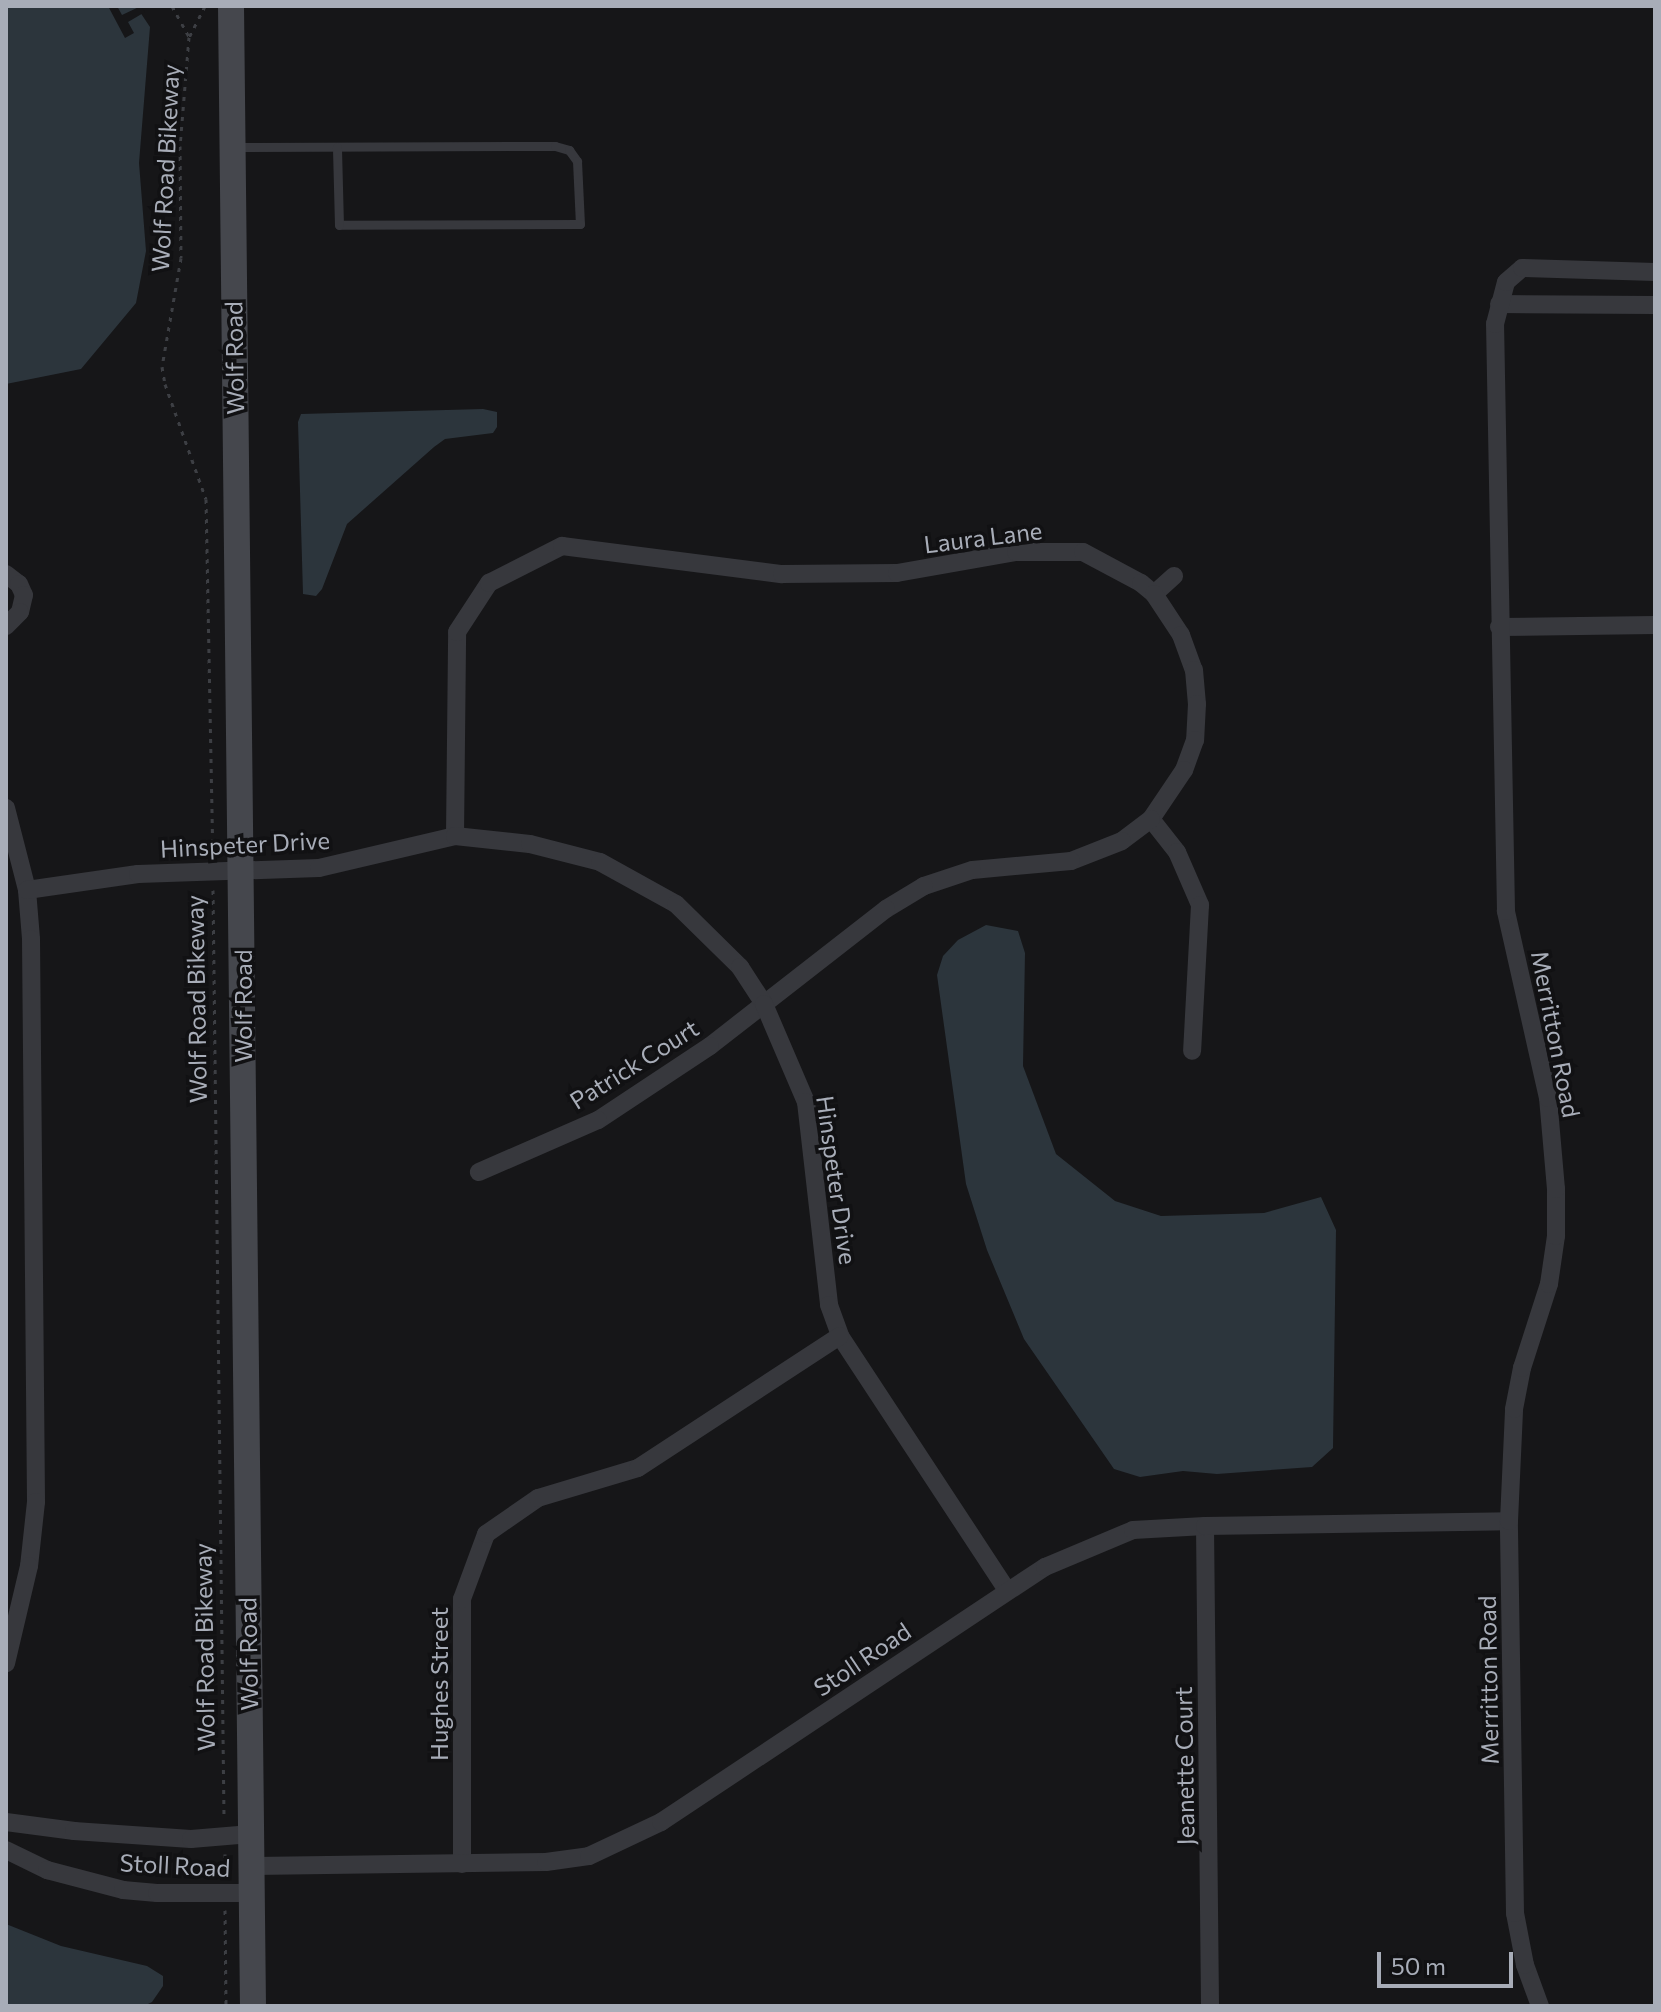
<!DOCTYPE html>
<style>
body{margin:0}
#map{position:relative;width:1661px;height:2012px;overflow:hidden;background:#161618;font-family:Commissioner,sans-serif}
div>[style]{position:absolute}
.water>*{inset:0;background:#2c353c}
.pier>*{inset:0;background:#161618}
.path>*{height:3px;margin-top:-1.5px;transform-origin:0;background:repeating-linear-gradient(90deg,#3d3f44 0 4px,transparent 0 10px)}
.lane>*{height:9px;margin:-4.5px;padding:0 4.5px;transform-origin:4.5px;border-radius:4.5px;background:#37383d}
.street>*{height:18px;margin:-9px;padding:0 9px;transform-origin:9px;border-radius:9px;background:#37383d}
.secondary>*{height:26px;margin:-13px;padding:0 13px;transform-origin:13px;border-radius:13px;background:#45474d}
span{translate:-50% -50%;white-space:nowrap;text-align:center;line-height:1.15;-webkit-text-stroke:7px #111113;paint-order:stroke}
.street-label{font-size:24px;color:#a8adb8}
.frame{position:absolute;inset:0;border:8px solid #a8adb8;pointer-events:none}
.scale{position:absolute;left:1377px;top:1952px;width:136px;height:36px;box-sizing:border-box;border:4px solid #a8adb8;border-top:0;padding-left:10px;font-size:24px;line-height:28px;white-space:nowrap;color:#a8adb8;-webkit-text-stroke:6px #111113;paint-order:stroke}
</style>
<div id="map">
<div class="water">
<i style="clip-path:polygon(6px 6px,136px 6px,150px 27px,139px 163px,146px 251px,136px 303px,81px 369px,6px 384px)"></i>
<i style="clip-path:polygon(483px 409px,497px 412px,497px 427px,493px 433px,445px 439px,434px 447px,347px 524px,322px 589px,316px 596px,303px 594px,298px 422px,301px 414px)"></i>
<i style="clip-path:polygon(986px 925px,1018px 931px,1025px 953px,1023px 1066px,1056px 1154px,1115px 1201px,1161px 1216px,1264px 1213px,1321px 1197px,1336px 1230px,1333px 1448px,1312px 1467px,1217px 1474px,1183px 1471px,1140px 1477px,1114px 1469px,1024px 1339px,987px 1250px,966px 1184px,937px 975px,943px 956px,958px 940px)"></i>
<i style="clip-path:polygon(6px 1924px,61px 1946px,147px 1966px,163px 1976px,163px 1986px,152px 2002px,144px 2006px,6px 2006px)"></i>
</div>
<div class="pier">
<i style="clip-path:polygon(108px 6px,117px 6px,122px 15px,141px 6px,145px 12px,128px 22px,134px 33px,125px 38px)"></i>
</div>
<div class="path">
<i style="left:172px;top:6px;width:35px;rotate:61deg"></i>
<i style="left:205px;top:6px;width:35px;rotate:117deg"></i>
<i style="left:189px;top:37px;width:109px;rotate:94.7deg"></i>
<i style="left:180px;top:146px;width:112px;rotate:89.5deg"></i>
<i style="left:181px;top:258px;width:111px;rotate:99.9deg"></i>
<i style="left:162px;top:367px;width:17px;rotate:80deg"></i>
<i style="left:165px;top:384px;width:122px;rotate:70.4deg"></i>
<i style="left:206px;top:499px;width:355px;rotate:88.9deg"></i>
<i style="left:213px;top:890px;width:928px;rotate:89.32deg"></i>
<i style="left:225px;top:1854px;width:20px;rotate:90deg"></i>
<i style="left:225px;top:1910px;width:96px;rotate:89.4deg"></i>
</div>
<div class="lane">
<i style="left:237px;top:147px;width:318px;rotate:-0.2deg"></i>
<i style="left:555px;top:146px;width:15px;rotate:16deg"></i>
<i style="left:569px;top:150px;width:14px;rotate:54deg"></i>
<i style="left:577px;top:161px;width:63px;rotate:87.3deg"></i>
<i style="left:580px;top:224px;width:241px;rotate:179.8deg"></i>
<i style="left:339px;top:225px;width:78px;rotate:-91.5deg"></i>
</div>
<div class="street">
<i style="left:1499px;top:304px;width:156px;rotate:0.4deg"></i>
<i style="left:6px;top:574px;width:16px;rotate:38deg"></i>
<i style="left:19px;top:584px;width:12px;rotate:66deg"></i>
<i style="left:24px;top:595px;width:17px;rotate:103deg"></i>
<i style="left:20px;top:612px;width:20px;rotate:135deg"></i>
<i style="left:1154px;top:594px;width:27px;rotate:-42deg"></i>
<i style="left:1499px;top:627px;width:156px;rotate:-0.7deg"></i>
<i style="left:6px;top:808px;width:85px;rotate:75.6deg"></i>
<i style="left:27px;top:890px;width:49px;rotate:85.3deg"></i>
<i style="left:31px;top:939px;width:563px;rotate:89.49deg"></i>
<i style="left:36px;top:1502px;width:64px;rotate:96.2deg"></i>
<i style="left:29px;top:1566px;width:100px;rotate:103.3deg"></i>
<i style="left:1151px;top:819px;width:42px;rotate:51.8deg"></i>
<i style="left:1177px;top:852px;width:58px;rotate:66.5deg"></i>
<i style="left:1200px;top:905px;width:146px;rotate:93.1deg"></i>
<i style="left:455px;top:836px;width:204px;rotate:-89.4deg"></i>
<i style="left:457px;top:632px;width:59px;rotate:-56.9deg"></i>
<i style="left:489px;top:583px;width:82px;rotate:-26.9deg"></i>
<i style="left:562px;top:546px;width:222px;rotate:7.3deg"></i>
<i style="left:782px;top:574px;width:115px;rotate:-0.5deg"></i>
<i style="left:897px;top:573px;width:121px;rotate:-10deg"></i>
<i style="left:1016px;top:552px;width:67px"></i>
<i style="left:1083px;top:552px;width:66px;rotate:28.1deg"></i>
<i style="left:1141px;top:583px;width:17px;rotate:40deg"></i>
<i style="left:1154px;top:594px;width:49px;rotate:56.6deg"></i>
<i style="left:1181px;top:635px;width:37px;rotate:70deg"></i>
<i style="left:1194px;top:670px;width:34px;rotate:85deg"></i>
<i style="left:1197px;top:704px;width:36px;rotate:93deg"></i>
<i style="left:1195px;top:740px;width:32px;rotate:110deg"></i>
<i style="left:1184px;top:770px;width:59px;rotate:124deg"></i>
<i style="left:1151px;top:819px;width:36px;rotate:143deg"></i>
<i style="left:1122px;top:841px;width:55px;rotate:158.6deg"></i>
<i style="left:1071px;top:861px;width:99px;rotate:174.8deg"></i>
<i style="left:972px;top:870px;width:51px;rotate:161.6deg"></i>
<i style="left:924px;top:886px;width:44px;rotate:148.8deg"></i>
<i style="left:886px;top:909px;width:223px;rotate:142.1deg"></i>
<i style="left:710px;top:1046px;width:134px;rotate:146.5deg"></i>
<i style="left:598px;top:1120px;width:130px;rotate:156.4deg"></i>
<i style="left:27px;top:890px;width:112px;rotate:-8.2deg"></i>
<i style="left:138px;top:874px;width:181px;rotate:-1.9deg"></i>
<i style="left:319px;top:868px;width:140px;rotate:-13.2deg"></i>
<i style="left:455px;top:836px;width:75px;rotate:6.1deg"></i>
<i style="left:530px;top:844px;width:72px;rotate:14.4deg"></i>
<i style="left:600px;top:862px;width:87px;rotate:28.9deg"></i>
<i style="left:676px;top:904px;width:90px;rotate:44.5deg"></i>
<i style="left:740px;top:967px;width:44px;rotate:57deg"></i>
<i style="left:764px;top:1004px;width:107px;rotate:66.8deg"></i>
<i style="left:806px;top:1102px;width:204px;rotate:83.5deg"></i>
<i style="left:829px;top:1305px;width:33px;rotate:70deg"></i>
<i style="left:840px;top:1336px;width:304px;rotate:56.7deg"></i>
<i style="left:1205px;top:1526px;width:480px;rotate:89.4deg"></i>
<i style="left:6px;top:1822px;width:69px;rotate:7.5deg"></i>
<i style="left:74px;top:1831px;width:117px;rotate:3.9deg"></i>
<i style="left:191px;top:1839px;width:60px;rotate:-4.8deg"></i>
<i style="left:6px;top:1850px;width:46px;rotate:26deg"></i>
<i style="left:47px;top:1870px;width:79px;rotate:14.7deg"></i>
<i style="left:123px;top:1890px;width:34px;rotate:5deg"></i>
<i style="left:157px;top:1893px;width:95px"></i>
<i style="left:462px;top:1864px;width:265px;rotate:-90deg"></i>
<i style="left:462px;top:1599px;width:69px;rotate:-69.7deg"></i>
<i style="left:486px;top:1534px;width:63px;rotate:-34.7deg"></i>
<i style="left:538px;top:1498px;width:104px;rotate:-16.7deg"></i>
<i style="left:638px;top:1468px;width:241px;rotate:-33.2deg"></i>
<i style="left:252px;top:1866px;width:294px;rotate:-0.8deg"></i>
<i style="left:546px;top:1862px;width:43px;rotate:-7.9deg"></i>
<i style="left:589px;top:1856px;width:80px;rotate:-25.3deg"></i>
<i style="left:661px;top:1822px;width:461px;rotate:-33.6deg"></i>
<i style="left:1045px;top:1567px;width:95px;rotate:-22.8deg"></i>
<i style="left:1133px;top:1530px;width:72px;rotate:-3.2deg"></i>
<i style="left:1205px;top:1526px;width:304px;rotate:-0.9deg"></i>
<i style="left:1540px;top:2006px;width:44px;rotate:-110.1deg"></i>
<i style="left:1525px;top:1965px;width:53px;rotate:-100.9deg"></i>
<i style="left:1515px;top:1913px;width:392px;rotate:-90.9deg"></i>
<i style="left:1509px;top:1521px;width:112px;rotate:-87.4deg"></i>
<i style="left:1514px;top:1409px;width:42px;rotate:-79deg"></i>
<i style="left:1522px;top:1368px;width:88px;rotate:-72.2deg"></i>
<i style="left:1549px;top:1284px;width:49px;rotate:-81.7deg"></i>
<i style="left:1556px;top:1236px;width:47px;rotate:-90deg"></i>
<i style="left:1556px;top:1189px;width:91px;rotate:-95deg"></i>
<i style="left:1548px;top:1098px;width:192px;rotate:-102.7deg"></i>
<i style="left:1506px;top:911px;width:587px;rotate:-91.07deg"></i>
<i style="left:1495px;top:324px;width:43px;rotate:-75.3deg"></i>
<i style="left:1506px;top:282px;width:21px;rotate:-41deg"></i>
<i style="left:1522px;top:268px;width:133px;rotate:1.7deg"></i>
</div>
<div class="secondary">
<i style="left:231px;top:6px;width:2000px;rotate:89.37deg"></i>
</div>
<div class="street-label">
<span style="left:165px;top:168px;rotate:-87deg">Wolf Road Bikeway</span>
<span style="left:234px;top:358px;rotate:-91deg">Wolf Road</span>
<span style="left:983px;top:537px;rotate:-7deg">Laura Lane</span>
<span style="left:245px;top:844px;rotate:-3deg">Hinspeter Drive</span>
<span style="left:196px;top:999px;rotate:-91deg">Wolf Road Bikeway</span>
<span style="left:243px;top:1006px;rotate:-90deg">Wolf Road</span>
<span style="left:1556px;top:1034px;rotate:79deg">Merritton Road</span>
<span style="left:634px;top:1064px;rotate:-32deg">Patrick Court</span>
<span style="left:837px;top:1180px;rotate:82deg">Hinspeter Drive</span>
<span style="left:204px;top:1647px;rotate:-91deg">Wolf Road Bikeway</span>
<span style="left:248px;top:1654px;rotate:-91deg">Wolf Road</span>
<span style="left:862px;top:1659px;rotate:-34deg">Stoll Road</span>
<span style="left:1488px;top:1680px;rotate:-91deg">Merritton Road</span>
<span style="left:439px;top:1684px;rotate:-90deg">Hughes Street</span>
<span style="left:1184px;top:1766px;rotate:-91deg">Jeanette Court</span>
<span style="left:175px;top:1865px;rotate:3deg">Stoll Road</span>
</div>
<div class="frame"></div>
<div class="scale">50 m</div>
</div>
